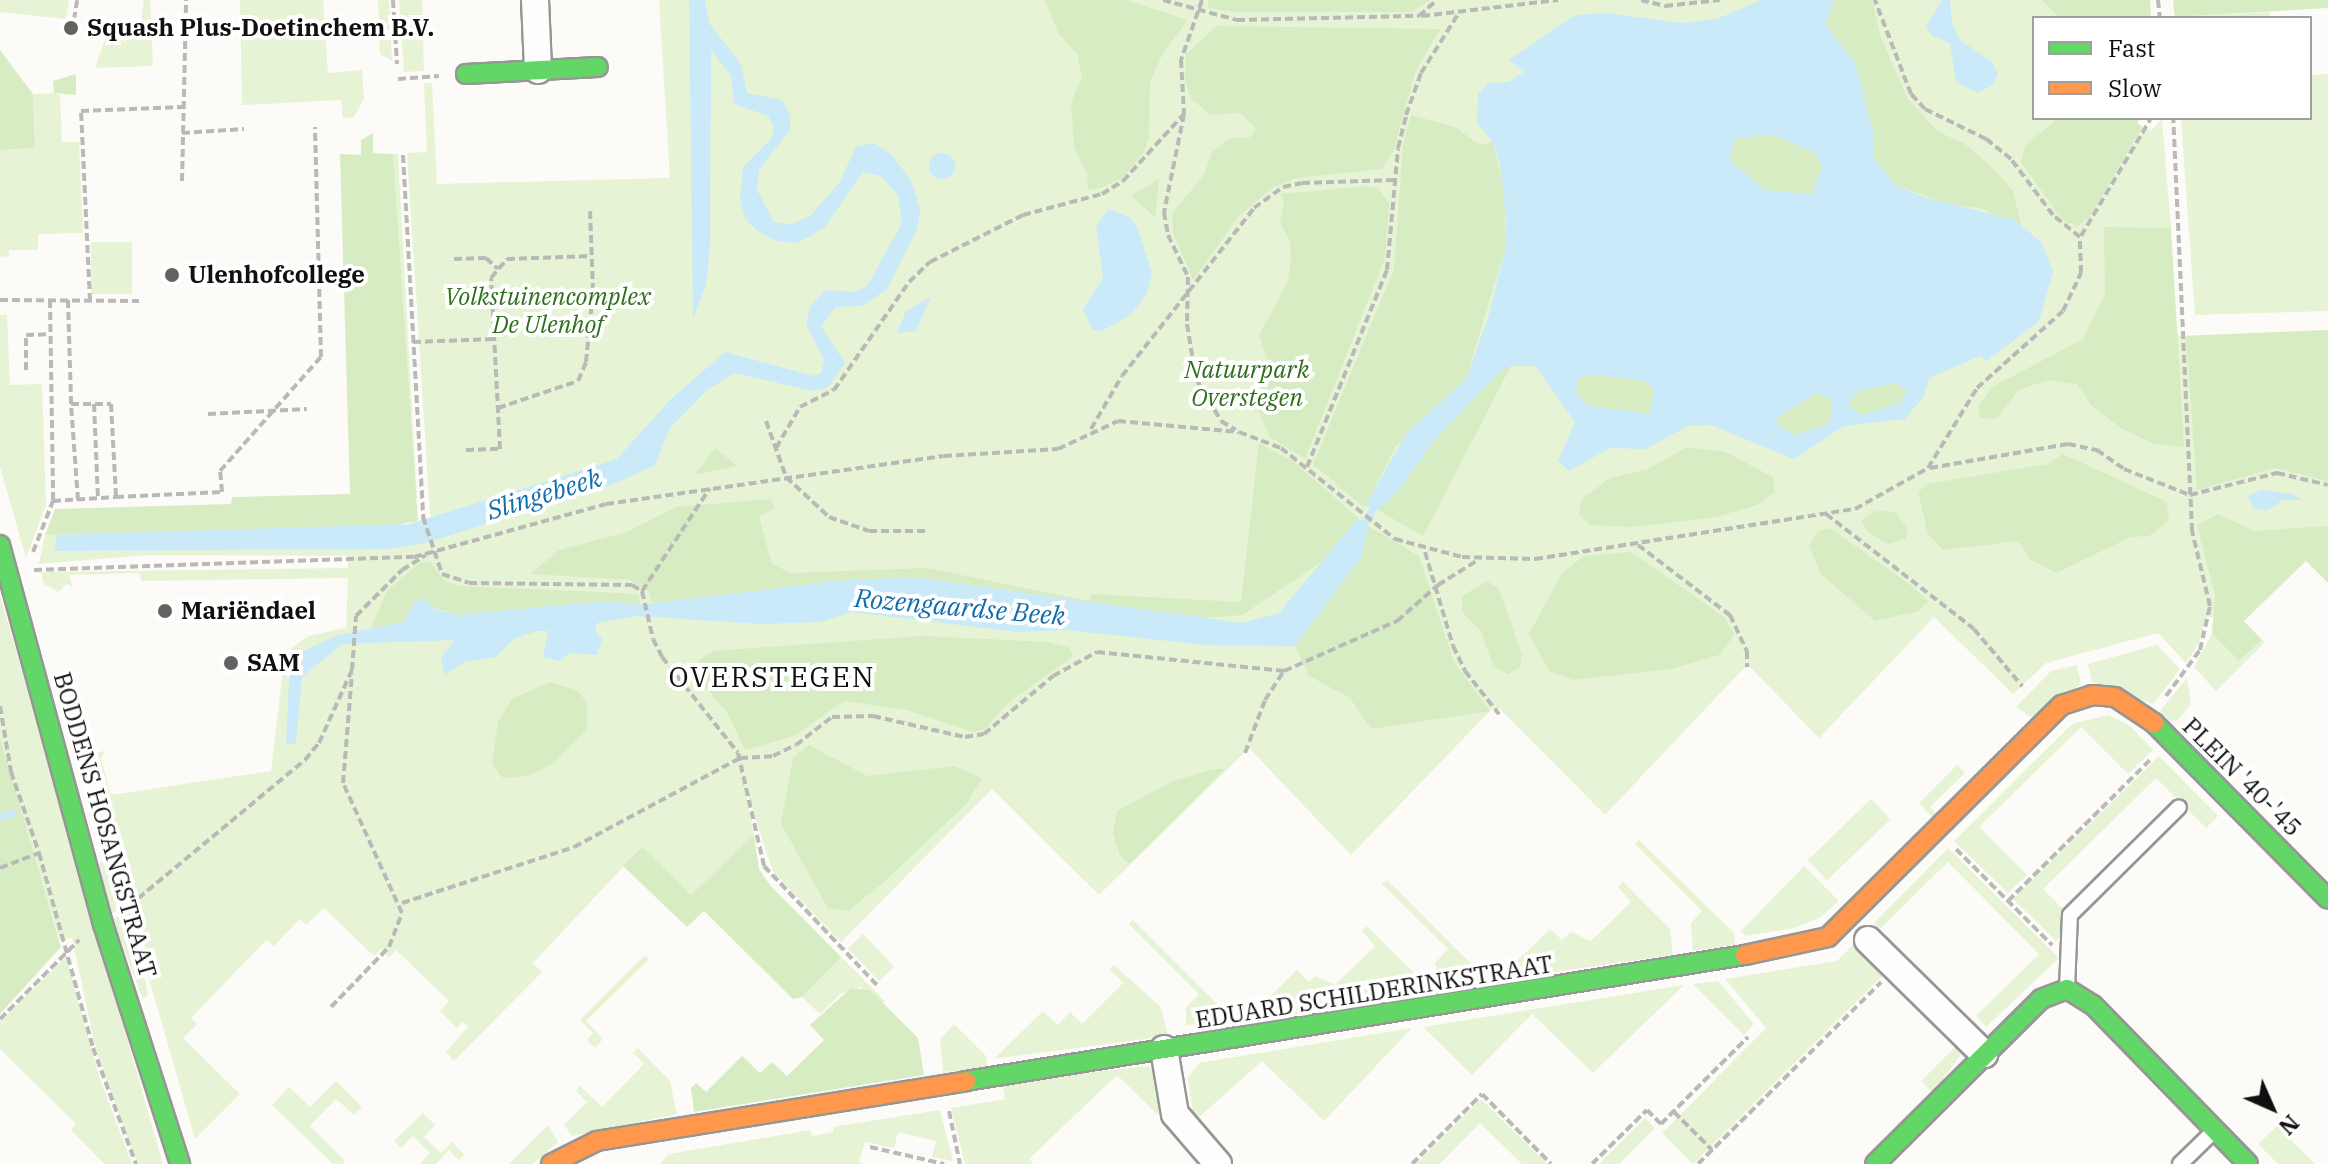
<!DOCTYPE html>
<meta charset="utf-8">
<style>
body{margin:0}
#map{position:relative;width:2328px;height:1164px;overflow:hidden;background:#fcfbf7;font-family:"IBM Plex Serif",serif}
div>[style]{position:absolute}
.green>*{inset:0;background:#e7f3d5;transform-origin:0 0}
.forest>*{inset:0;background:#d8ecc3}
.water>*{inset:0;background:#caeaf9}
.round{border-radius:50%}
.stream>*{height:7px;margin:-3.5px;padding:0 3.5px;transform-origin:3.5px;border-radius:3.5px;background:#caeaf9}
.path>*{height:4px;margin-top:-2px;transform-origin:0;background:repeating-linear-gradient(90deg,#b9b9b8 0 8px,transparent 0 12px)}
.roads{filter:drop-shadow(2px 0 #969694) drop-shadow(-2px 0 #969694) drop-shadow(0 2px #969694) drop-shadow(0 -2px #969694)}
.lane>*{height:14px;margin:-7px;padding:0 7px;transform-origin:7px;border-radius:7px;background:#fffefe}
.street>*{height:26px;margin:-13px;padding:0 13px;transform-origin:13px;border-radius:13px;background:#fffefe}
.fast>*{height:18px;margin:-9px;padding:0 9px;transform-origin:9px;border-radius:9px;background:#63d668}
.slow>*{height:18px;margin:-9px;padding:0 9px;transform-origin:9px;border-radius:9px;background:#ff974d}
.dots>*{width:22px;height:22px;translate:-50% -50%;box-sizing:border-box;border:4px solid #fff;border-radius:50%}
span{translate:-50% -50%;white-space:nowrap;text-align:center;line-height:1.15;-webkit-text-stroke:8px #fff;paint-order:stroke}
.poi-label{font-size:24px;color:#101010;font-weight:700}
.left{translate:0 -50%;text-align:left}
.park-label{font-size:24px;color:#2f6e1b;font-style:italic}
.street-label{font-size:24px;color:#101010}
.water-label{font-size:26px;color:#106dac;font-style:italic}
.quarter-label{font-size:28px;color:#101010;letter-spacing:2px}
.legend{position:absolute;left:2032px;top:16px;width:280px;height:104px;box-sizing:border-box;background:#fff;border:2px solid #9f9f9f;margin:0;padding:10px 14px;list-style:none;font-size:24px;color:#101010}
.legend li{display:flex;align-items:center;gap:16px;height:40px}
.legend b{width:40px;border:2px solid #9f9f9f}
.north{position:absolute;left:2232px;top:1068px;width:80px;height:80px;-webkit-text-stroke:6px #fff;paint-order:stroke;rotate:135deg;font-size:22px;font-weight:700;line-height:32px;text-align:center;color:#101010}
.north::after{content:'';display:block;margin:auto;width:28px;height:36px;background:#101010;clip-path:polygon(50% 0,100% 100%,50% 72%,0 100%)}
</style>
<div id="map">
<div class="green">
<i style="clip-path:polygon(0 0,69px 0,66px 19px,0 12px)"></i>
<i style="clip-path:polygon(144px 0,150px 0,153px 66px,95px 68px,109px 28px,119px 20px,141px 22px)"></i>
<i style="clip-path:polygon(240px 0,323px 0,328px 73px,362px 70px,364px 98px,354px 117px,343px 118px,341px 100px,242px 105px)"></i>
<i style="clip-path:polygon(378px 0,389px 0,392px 61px,380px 54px)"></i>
<i style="clip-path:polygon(399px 0,422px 0,424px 71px,404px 72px)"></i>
<i style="clip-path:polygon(659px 0,689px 0,692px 178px,697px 0,2150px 0,2151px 18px,2034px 18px,2034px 118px,2140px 118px,2137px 124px,2151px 131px,2162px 119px,2171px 228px,2165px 228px,2178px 336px,2328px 330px,2328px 560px,2311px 551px,2235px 617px,2206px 617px,2199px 643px,2186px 663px,2158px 633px,2046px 663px,2013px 694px,1934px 617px,1819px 738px,1750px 667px,1744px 668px,1605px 815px,1500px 709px,1491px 710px,1351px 855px,1249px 748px,1099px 895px,992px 789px,841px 942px,773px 872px,745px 787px,754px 835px,691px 896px,641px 848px,533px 963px,542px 972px,454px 1061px,446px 1052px,468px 1027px,462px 1022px,457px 1028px,440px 1011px,449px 1001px,396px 950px,389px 957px,381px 949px,374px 956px,324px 908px,306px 925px,300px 919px,274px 946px,266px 940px,191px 1018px,197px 1024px,183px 1038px,240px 1094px,195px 1139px,146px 968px,143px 927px,101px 799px,94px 753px,105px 751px,101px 758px,111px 795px,271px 771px,284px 662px,292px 648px,308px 636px,346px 628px,348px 578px,141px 581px,140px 573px,69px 575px,73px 588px,67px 584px,58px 592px,44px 584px,41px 572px,348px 568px,348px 556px,148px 555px,39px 564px,45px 535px,56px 535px,56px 551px,347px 549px,436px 525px,430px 514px,407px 153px,427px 152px,424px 83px,432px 83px,437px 184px,670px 178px)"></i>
<i style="clip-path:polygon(2269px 12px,2270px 18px,2175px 18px,2175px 17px)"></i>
<i style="clip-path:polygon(2328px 74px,2328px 311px,2195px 315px,2181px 118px,2310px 118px,2310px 75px)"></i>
<i style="clip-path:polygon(54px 93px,60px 95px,62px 142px,79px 142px,83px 233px,38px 234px,38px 250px,9px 250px,9px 256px,0 257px,0 150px,35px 148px,33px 94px)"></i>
<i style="clip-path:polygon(393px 154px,398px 154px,417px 500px,413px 491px)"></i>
<i style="left:132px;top:242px;width:52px;height:41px;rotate:90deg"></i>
<i style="clip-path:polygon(0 315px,7px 315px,10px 385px,42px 384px,46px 505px,26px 558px,0 467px)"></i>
<i style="clip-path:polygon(0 595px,163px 1164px,138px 1164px,132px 1151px,96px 1050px,72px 938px,60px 940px,16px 802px,0 738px)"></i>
<i style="clip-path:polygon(2212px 634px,2239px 661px,2262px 640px,2265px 642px,2216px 691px,2194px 667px)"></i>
<i style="clip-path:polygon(2157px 645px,2180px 669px,2153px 704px,2092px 682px,2088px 664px)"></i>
<i style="clip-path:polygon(2077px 665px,2081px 684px,2033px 718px,2016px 707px,2051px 671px)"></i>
<i style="clip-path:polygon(2187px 678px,2191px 704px,2178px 720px,2169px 721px,2160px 711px)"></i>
<i style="clip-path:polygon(2108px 715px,2130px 726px,2153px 750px,2128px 774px,2081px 727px,1979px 827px,2027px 875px,2008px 893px,1954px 841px,2072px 724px)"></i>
<i style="clip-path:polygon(2159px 756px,2218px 816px,2206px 828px,2156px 778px,2043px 889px,2065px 911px,2062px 935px,2056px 941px,2013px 899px)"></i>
<i style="clip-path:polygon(1957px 765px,1965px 773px,1930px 807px,1937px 814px,1933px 818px,1919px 803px)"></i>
<i style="left:1871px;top:799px;width:28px;height:88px;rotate:46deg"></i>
<i style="clip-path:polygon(1639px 840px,1734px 933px,1735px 945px,1693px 951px,1691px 923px,1702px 911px,1635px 844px)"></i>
<i style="clip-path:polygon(1948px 848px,2059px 958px,1986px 1027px,1976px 1016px,2039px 954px,1948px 862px,1880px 929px,1874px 923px)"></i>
<i style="clip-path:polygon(107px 857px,126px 903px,111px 914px,99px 864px)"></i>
<i style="clip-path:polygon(1804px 866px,1839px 901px,1819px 918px,1794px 928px,1746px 936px,1741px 931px)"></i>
<i style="clip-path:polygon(1387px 880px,1456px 949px,1486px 978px,1440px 986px,1435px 963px,1448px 949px,1382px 884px)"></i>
<i style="clip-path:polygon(1623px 882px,1670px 929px,1673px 955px,1497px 980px,1550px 929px,1562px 940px,1571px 932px,1591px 941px,1631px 902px,1618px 887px)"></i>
<i style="clip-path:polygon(130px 909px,148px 995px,143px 999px,113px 920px)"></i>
<i style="clip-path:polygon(1133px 920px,1204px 991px,1233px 1019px,1186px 1025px,1186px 1008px,1199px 994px,1129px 924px)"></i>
<i style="clip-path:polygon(1367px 926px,1417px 976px,1421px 995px,1244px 1022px,1297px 970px,1309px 982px,1315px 976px,1335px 985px,1375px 946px,1362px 931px)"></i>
<i style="left:863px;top:934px;width:45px;height:21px;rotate:46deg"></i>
<i style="clip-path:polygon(1856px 942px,1886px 972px,1693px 1164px,1662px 1133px,1766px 1028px,1725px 979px,1837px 961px)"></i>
<i style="clip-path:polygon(645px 955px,649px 959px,586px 1021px,603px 1039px,595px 1048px,587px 1040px,593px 1033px,580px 1020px)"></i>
<i style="clip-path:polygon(66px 957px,99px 1076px,132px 1164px,104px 1164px,71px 1130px,76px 1124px,0 1049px,0 1022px)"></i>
<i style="clip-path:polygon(841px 957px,885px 1001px,883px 1003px,860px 987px,840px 994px,820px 1014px,802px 997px)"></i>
<i style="clip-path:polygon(1114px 965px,1161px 1007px,1168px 1036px,994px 1059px,1043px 1011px,1058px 1025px,1070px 1012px,1082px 1024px,1123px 983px,1109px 969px)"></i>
<i style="clip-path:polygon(1718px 981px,1754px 1024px,1744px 1035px,1693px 984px)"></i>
<i style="clip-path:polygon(1684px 985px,1593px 1073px,1532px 1014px,1472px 1075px,1423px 1027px)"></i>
<i style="clip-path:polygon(954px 1024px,986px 1056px,987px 1068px,943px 1072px,940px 1039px)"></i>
<i style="clip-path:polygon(1412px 1028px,1324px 1121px,1262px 1061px,1197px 1119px,1193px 1112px,1188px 1078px,1199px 1063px)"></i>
<i style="clip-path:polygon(1959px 1043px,1962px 1053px,1933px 1093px,1921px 1081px)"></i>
<i style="clip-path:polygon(638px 1048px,670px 1081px,677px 1114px,572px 1136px,564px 1125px,587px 1102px,576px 1091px,580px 1086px,602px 1107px,644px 1064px,633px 1053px)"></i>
<i style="clip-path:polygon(1148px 1066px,1156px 1072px,1164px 1107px,1157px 1114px,1117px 1075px,1029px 1159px,1034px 1164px,965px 1164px,951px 1108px,1005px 1099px,1002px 1082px)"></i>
<i style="clip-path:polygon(336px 1081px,362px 1107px,354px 1115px,336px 1099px,310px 1126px,345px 1161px,342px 1164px,333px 1164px,272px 1105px,289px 1087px,310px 1107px)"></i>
<i style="clip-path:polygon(1481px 1099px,1547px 1164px,1522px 1164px,1480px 1123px,1440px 1164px,1416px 1164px)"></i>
<i style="clip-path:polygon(940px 1110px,953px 1161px,932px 1157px,936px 1141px,898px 1132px,894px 1148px,865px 1142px,859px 1162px,864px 1164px,659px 1164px,669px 1154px,810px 1130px,812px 1136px,833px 1132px,833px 1127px)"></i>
<i style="clip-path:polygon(423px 1113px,435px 1125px,424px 1137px,441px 1153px,452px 1142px,465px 1155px,459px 1160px,449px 1150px,436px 1164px,419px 1164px,430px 1153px,413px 1136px,401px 1148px,394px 1141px)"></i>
<i style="clip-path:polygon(1645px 1118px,1655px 1128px,1619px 1164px,1599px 1164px)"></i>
<i style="clip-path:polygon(548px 1125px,558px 1142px,533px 1164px,509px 1164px)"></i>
<i style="clip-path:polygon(2277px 1126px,2315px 1164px,2278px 1164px,2258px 1144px)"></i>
</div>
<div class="forest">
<i style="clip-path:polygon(1045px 0,1126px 0,1188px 20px,1163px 53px,1150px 82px,1149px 139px,1142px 155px,1122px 178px,1103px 187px,1088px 190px,1087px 173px,1074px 148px,1071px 103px,1082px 76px,1077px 54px,1058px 33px)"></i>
<i style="clip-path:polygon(1208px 0,1430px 0,1412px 12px,1236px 12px,1208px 8px)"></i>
<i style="clip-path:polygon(1834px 0,1872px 0,1881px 38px,1907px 97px,1937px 131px,1965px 144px,1992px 167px,2013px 191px,2022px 227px,1978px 207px,1952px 206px,1894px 184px,1873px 157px,1874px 135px,1825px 24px)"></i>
<i style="clip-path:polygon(2042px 0,2150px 0,2151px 18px,2060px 18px)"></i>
<i style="clip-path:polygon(2173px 0,2328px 0,2328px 8px,2175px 17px)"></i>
<i style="clip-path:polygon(1217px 26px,1440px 29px,1416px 70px,1393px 152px,1382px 169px,1296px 178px,1272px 188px,1239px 216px,1193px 280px,1173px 233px,1172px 213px,1204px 175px,1212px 152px,1229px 138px,1249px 138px,1256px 129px,1240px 113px,1211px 115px,1191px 99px,1185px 80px,1186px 54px)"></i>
<i style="clip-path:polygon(0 50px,33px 94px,35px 148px,0 150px)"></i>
<i style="clip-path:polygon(76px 74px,76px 95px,54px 93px,53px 81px)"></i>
<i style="clip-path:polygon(1411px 115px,1455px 127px,1480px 145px,1493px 142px,1504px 189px,1506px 246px,1466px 379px,1396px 446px,1364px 508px,1313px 464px,1394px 269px,1403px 145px)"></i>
<i style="clip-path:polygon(2058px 118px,2140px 118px,2137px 123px,2142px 127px,2089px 218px,2078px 226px,2063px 221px,2021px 162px,2025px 146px)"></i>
<i style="clip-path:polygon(373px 133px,373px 153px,393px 154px,418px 521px,373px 529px,45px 535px,55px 509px,231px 504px,232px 497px,350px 494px,340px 154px,361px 155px,361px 140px)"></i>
<i style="clip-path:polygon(1771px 134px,1814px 152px,1823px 165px,1812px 194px,1765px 190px,1730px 160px,1733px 139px)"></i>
<i style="clip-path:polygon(1159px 179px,1155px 217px,1131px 196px)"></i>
<i style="clip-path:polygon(1367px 186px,1378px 188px,1389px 203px,1385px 258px,1305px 459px,1270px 437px,1257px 408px,1260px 381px,1269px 364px,1259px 335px,1287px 284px,1291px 262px,1290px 241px,1280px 223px,1284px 202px,1280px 194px)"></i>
<i style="clip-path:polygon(2104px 227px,2171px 228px,2184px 447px,2154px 444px,2121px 428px,2092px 406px,2077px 384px,2048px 380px,2019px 390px,1996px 419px,1980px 418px,1978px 407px,1994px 386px,2083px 339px,2105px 294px)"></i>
<i style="clip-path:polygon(2328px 330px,2328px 481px,2274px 468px,2197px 490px,2186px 336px)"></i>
<i style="clip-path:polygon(1511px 366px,1423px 536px,1378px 510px,1434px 441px,1500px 371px)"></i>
<i style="clip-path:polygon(1590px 374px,1645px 381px,1654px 389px,1650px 415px,1589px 406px,1575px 393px,1579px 379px)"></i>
<i style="clip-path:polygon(1895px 383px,1908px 391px,1901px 403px,1860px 415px,1848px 405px,1858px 391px)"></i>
<i style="clip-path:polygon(1818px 393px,1832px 399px,1830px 424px,1796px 435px,1776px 426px,1777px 417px)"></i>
<i style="clip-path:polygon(1259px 443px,1294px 462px,1358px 518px,1323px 561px,1242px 615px,1197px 619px,913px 577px,652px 603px,649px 592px,630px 580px,530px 574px,559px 550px,624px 533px,676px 507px,770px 499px,775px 508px,759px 516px,772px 564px,791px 573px,927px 568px,1089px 601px,1092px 594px,1241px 602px)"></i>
<i style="clip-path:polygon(1687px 447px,1725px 452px,1773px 477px,1775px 492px,1757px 505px,1716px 517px,1632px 527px,1590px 525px,1579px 515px,1582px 499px,1610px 478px,1648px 469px)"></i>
<i style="clip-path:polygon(715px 448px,737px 466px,694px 475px)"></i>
<i style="clip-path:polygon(2063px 454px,2167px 502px,2169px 521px,2149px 536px,2131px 537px,2056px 573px,2031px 560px,2018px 541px,1943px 550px,1928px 534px,1918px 492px,1927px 484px,2048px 464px)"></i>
<i style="clip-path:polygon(1876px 511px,1896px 512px,1908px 530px,1905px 539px,1888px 544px,1868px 532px,1861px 521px)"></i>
<i style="clip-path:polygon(2218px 514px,2254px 531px,2328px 526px,2328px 583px,2306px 561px,2244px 621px,2262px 640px,2239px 661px,2212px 634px,2215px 595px,2197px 525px)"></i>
<i style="clip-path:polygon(1368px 526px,1419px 556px,1454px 662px,1490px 711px,1371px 729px,1350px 698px,1309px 676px,1295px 646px,1361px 557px)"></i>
<i style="clip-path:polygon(1830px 528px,1912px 586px,1928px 601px,1919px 611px,1875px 621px,1821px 574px,1809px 546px,1818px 531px)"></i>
<i style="clip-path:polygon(1631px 552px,1723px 616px,1735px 634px,1719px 655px,1671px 669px,1573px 680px,1549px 671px,1529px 634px,1562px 573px,1584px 556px)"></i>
<i style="clip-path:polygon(430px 562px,445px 581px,460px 586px,622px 593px,639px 595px,640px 605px,605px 601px,459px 615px,414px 602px,404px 622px,371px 628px,387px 591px,419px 563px)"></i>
<i style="clip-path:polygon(1487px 581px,1499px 589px,1522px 655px,1520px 667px,1508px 674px,1493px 666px,1481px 631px,1462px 612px,1462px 596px)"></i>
<i style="clip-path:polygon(923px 636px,1047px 642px,1070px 648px,1073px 656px,1007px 704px,985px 729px,973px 732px,907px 710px,844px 701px,794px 736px,745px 750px,728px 714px,693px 672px,699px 660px,713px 651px)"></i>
<i style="clip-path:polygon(550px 682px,577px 690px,587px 703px,587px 729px,553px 764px,530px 775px,503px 778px,492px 764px,498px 722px,513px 698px)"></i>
<i style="clip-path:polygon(0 738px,61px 947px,0 1014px)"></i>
<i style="clip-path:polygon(809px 745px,867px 776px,954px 766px,982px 778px,966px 804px,885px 881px,848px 911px,828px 908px,781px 824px,793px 757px)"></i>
<i style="clip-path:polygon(1213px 769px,1225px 769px,1130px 864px,1120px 856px,1113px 833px,1117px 811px,1173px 781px)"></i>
<i style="clip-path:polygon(754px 835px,759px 869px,770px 885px,841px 957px,802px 997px,793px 999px,704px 911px,687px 927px,623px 866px,642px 847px,691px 895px)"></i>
<i style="clip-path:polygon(851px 988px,870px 990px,918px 1038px,924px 1075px,694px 1112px,691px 1088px,696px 1083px,706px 1092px,742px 1056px,760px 1073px,772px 1062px,787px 1076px,824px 1040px,810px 1025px)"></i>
</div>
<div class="water">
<i style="clip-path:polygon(689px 0,705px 0,709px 23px,741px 64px,747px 93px,782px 100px,790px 115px,790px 130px,759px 170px,757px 190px,774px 222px,792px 224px,810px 216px,839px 183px,856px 147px,874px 143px,891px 154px,912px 182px,920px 210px,917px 229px,887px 289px,862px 306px,836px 307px,821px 326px,845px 363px,828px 387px,812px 391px,735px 373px,707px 390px,670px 428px,655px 465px,614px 484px,425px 543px,389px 549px,55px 551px,56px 535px,409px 524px,617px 459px,670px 400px,725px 352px,813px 376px,821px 373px,824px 360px,806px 324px,811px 305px,826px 290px,855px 292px,867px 286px,902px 223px,898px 195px,881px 176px,863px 172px,824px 228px,798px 243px,776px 241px,759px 232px,745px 219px,740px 198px,743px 167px,771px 139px,774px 127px,768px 116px,734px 104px,731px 75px,711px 51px,710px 245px,706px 285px,693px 319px)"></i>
<i style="clip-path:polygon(evenodd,1761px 0,1834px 0,1825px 24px,1855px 62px,1874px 135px,1873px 157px,1894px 184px,1923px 197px,2015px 220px,2042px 243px,2053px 272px,2039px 321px,1987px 361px,1980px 356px,1929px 378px,1924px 396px,1905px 419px,1844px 426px,1794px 459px,1711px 425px,1688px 426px,1645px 449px,1610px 448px,1569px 471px,1558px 461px,1575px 422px,1535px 366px,1511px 366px,1500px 371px,1434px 441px,1397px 492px,1378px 510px,1365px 506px,1406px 434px,1466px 379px,1488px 318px,1506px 246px,1506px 218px,1500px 164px,1493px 142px,1477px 123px,1478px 94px,1488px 83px,1509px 82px,1524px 72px,1509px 60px,1575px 15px,1608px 13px,1682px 23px,1717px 19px,1761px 0,1771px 134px,1814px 152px,1823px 165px,1812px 194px,1765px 190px,1730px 160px,1734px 139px,1771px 134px,1761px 0,1591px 374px,1645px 381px,1654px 389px,1650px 414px,1589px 406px,1575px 393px,1579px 379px,1591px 374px,1761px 0,1895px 383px,1907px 391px,1901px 403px,1861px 415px,1848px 405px,1858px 391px,1895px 383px,1761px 0,1818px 393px,1832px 399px,1830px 423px,1796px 435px,1777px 426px,1777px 417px,1818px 393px)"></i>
<i style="clip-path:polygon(1942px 0,1950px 0,1952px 22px,1960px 40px,1992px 62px,1998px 74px,1993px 85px,1978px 93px,1956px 82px,1950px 43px,1932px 36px,1926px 26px)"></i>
<i class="round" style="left:929px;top:153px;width:26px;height:26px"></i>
<i style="clip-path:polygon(1109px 209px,1131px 218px,1138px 229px,1152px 274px,1147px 294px,1130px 315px,1102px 331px,1092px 329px,1083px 309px,1103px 278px,1096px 226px)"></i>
<i style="clip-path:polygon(931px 297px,916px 331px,897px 333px,906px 311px)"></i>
<i style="clip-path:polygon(2261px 490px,2293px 494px,2301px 500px,2283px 500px,2266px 511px,2253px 508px,2248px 496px)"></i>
<i style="clip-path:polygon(1358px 518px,1368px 526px,1361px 557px,1295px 646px,1205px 645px,1067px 630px,1018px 632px,852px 612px,820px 622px,760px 624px,638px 616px,597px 623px,595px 630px,602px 639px,597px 655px,569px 653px,560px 661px,543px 657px,548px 631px,537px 631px,515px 638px,496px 657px,464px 662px,445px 675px,441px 658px,454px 640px,342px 644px,302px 677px,296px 744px,286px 744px,289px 679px,298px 653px,338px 635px,404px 622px,414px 602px,423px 599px,437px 610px,459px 615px,605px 601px,640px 605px,834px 581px,913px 577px,1242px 623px,1279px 613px)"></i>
</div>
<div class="stream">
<i style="left:1360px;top:530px;width:31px;rotate:-59deg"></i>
<i style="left:0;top:817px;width:13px;rotate:-18deg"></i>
</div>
<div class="path">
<i style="left:393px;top:0;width:64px;rotate:86.4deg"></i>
<i style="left:1163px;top:0;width:77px;rotate:15.1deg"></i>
<i style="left:1237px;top:20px;width:182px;rotate:-1.3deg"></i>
<i style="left:1419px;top:16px;width:24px;rotate:-42deg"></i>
<i style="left:1202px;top:0;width:64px;rotate:109.3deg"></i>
<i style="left:1181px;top:60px;width:54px;rotate:86.8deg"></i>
<i style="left:1184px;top:114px;width:100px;rotate:101.5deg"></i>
<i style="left:1164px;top:212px;width:23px;rotate:80deg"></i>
<i style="left:1168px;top:235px;width:47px;rotate:64.5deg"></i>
<i style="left:1188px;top:277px;width:47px;rotate:91.2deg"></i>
<i style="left:1187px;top:324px;width:56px;rotate:80.7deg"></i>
<i style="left:1196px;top:379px;width:49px;rotate:59.2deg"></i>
<i style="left:1221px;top:421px;width:17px;rotate:31deg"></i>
<i style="left:1641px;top:0;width:25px;rotate:14deg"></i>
<i style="left:1665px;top:6px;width:55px;rotate:-6.2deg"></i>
<i style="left:2158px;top:0;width:18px;rotate:84deg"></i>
<i style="left:1422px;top:16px;width:137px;rotate:-6.7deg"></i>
<i style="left:74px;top:20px;width:20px;rotate:-81deg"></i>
<i style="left:398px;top:79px;width:41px;rotate:-4.2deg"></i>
<i style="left:182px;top:133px;width:62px;rotate:-3.7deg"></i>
<i style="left:403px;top:155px;width:363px;rotate:86.8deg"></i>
<i style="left:423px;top:517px;width:60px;rotate:71.6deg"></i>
<i style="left:442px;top:574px;width:28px;rotate:18deg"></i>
<i style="left:469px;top:583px;width:163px;rotate:0.7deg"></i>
<i style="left:632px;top:585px;width:12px;rotate:31deg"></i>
<i style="left:642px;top:591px;width:49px;rotate:77.1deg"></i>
<i style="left:653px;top:639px;width:20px;rotate:63deg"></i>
<i style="left:662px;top:657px;width:122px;rotate:51.6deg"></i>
<i style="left:738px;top:753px;width:116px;rotate:77deg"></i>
<i style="left:764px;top:866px;width:167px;rotate:46.5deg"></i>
<i style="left:182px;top:181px;width:181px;rotate:-88.7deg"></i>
<i style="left:2081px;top:236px;width:137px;rotate:-59.3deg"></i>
<i style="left:454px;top:259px;width:32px;rotate:-2deg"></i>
<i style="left:486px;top:258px;width:16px;rotate:43deg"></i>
<i style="left:0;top:300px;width:139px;rotate:0.4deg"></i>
<i style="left:50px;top:300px;width:201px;rotate:89.1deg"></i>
<i style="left:68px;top:300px;width:104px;rotate:88.3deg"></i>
<i style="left:90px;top:301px;width:190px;rotate:-92.7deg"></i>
<i style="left:81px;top:111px;width:101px;rotate:-2.3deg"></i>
<i style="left:413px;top:342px;width:81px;rotate:-2.1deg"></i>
<i style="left:26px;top:370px;width:35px;rotate:-90deg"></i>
<i style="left:26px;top:335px;width:24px;rotate:-2deg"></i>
<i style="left:94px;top:404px;width:94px;rotate:87.6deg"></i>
<i style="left:498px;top:408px;width:84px;rotate:-18.6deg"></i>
<i style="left:578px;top:381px;width:21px;rotate:-67deg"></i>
<i style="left:586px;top:362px;width:71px;rotate:-84.4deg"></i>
<i style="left:593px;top:291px;width:80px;rotate:-92.1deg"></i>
<i style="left:208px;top:414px;width:99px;rotate:-2.9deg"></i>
<i style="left:766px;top:421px;width:59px;rotate:70.3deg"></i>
<i style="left:786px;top:477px;width:59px;rotate:42.9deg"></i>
<i style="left:829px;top:517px;width:42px;rotate:19.3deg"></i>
<i style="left:869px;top:531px;width:59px"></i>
<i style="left:1091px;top:429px;width:61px;rotate:-59.7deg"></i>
<i style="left:1122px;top:376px;width:214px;rotate:-51.8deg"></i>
<i style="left:1254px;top:208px;width:36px;rotate:-36deg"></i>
<i style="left:1283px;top:187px;width:19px;rotate:-12deg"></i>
<i style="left:1302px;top:183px;width:92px;rotate:-1.9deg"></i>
<i style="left:776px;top:448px;width:48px;rotate:-59.7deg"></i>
<i style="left:800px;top:407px;width:38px;rotate:-27deg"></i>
<i style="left:834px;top:390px;width:131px;rotate:-55.2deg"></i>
<i style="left:909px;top:282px;width:29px;rotate:-44deg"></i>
<i style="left:930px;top:262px;width:104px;rotate:-26.8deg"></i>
<i style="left:1023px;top:215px;width:82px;rotate:-14.9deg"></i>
<i style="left:1102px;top:194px;width:25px;rotate:-32deg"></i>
<i style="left:1123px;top:181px;width:91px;rotate:-47.7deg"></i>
<i style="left:466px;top:450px;width:34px;rotate:-2deg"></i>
<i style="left:500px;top:449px;width:171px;rotate:-93deg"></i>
<i style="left:491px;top:278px;width:25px;rotate:-50deg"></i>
<i style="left:507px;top:259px;width:84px;rotate:-2deg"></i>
<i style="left:1307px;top:467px;width:213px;rotate:-67.9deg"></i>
<i style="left:1387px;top:270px;width:122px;rotate:-84.8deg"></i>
<i style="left:1398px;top:148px;width:34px;rotate:-76deg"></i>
<i style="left:1406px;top:115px;width:45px;rotate:-70.3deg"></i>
<i style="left:1421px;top:73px;width:73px;rotate:-57.8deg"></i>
<i style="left:1930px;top:468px;width:140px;rotate:-9.9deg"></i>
<i style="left:2068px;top:444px;width:30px;rotate:12deg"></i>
<i style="left:2097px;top:450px;width:33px;rotate:35deg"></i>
<i style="left:2124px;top:469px;width:71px;rotate:21.5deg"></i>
<i style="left:2190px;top:495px;width:90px;rotate:-14.2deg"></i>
<i style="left:2277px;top:473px;width:52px;rotate:13.2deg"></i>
<i style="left:78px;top:500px;width:96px;rotate:-94.2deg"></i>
<i style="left:71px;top:404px;width:40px"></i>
<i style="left:111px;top:404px;width:93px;rotate:86.9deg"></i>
<i style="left:116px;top:497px;width:106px;rotate:-2.7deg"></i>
<i style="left:222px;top:492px;width:21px;rotate:-95deg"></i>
<i style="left:220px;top:471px;width:152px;rotate:-48.5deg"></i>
<i style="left:321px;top:357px;width:230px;rotate:-91.5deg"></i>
<i style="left:1826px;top:514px;width:187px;rotate:37.8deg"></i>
<i style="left:1974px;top:629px;width:75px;rotate:49.9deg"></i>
<i style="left:1638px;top:545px;width:116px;rotate:37.3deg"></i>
<i style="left:1730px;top:615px;width:40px;rotate:65deg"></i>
<i style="left:1747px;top:651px;width:16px;rotate:90deg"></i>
<i style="left:33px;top:552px;width:55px;rotate:-68.6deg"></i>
<i style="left:53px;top:501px;width:63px;rotate:-3.6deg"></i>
<i style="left:1425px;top:552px;width:98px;rotate:73.4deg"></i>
<i style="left:1453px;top:646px;width:28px;rotate:64deg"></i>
<i style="left:1465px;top:671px;width:55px;rotate:51.7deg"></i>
<i style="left:34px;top:570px;width:380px;rotate:-2deg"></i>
<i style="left:414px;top:557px;width:199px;rotate:-15.4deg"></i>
<i style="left:606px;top:504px;width:341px;rotate:-8.1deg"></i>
<i style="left:944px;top:456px;width:114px;rotate:-3.5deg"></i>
<i style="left:1058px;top:449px;width:66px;rotate:-25deg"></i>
<i style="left:1118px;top:421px;width:121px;rotate:5.2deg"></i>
<i style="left:1239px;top:432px;width:45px;rotate:20.9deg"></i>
<i style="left:1281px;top:448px;width:146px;rotate:38.6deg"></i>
<i style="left:1395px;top:539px;width:69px;rotate:15deg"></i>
<i style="left:1462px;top:557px;width:73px;rotate:1.6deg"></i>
<i style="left:1535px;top:559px;width:324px;rotate:-8.9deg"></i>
<i style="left:1855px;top:509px;width:84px;rotate:-29.3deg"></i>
<i style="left:1928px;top:468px;width:94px;rotate:-58.5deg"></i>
<i style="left:1977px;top:388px;width:115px;rotate:-41.8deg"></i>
<i style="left:2063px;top:311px;width:42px;rotate:-64.7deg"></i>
<i style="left:2081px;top:273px;width:36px;rotate:-92deg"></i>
<i style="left:2080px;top:237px;width:35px;rotate:-141deg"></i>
<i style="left:2053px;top:215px;width:70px;rotate:-126.9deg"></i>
<i style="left:2011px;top:159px;width:32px;rotate:-141deg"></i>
<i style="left:1986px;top:139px;width:68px;rotate:-153.8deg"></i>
<i style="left:1925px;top:109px;width:21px;rotate:-133deg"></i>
<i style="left:1911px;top:94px;width:101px;rotate:-111deg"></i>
<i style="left:642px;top:591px;width:123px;rotate:-56.6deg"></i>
<i style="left:2166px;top:696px;width:57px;rotate:-53.5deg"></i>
<i style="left:2200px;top:650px;width:45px;rotate:-77.2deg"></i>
<i style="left:2210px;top:606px;width:77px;rotate:-103.5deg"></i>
<i style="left:2192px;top:531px;width:413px;rotate:-92.6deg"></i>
<i style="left:0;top:706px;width:67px;rotate:80.5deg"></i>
<i style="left:11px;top:772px;width:86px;rotate:70.9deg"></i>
<i style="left:1245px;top:753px;width:57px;rotate:-69.3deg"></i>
<i style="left:1265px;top:700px;width:35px;rotate:-57deg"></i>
<i style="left:1284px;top:671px;width:124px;rotate:-23.9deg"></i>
<i style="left:1397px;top:621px;width:55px;rotate:-41.3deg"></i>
<i style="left:1438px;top:585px;width:47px;rotate:-32deg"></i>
<i style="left:1956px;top:849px;width:136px;rotate:45deg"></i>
<i style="left:0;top:868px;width:42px;rotate:-21deg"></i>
<i style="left:39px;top:853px;width:202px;rotate:74.5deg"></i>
<i style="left:93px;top:1048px;width:124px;rotate:69.7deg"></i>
<i style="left:2008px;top:901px;width:203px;rotate:-44.8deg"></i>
<i style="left:402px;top:903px;width:181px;rotate:-18deg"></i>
<i style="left:574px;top:847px;width:188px;rotate:-28.2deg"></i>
<i style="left:740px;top:758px;width:33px;rotate:-3deg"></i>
<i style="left:773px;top:756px;width:25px;rotate:-26deg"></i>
<i style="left:796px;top:745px;width:46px;rotate:-37.9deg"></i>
<i style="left:832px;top:717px;width:41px;rotate:-1.4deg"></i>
<i style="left:873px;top:716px;width:94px;rotate:12.9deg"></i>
<i style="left:965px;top:737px;width:19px;rotate:-9deg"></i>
<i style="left:984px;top:734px;width:90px;rotate:-40deg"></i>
<i style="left:1053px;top:676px;width:50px;rotate:-28.6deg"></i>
<i style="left:1097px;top:652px;width:188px;rotate:5.8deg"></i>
<i style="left:129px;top:906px;width:229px;rotate:-39.7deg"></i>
<i style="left:305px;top:760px;width:22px;rotate:-51deg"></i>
<i style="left:319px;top:743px;width:80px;rotate:-65.7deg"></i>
<i style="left:352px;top:670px;width:54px;rotate:-85.8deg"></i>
<i style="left:356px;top:616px;width:65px;rotate:-45deg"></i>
<i style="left:402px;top:570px;width:28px;rotate:-32deg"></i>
<i style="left:331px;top:1007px;width:83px;rotate:-46deg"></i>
<i style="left:389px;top:947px;width:36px;rotate:-69deg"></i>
<i style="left:402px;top:913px;width:143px;rotate:-114.4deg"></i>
<i style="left:343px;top:783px;width:109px;rotate:-85.3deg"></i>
<i style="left:0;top:1019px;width:112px;rotate:-45deg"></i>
<i style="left:949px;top:1111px;width:54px;rotate:78.3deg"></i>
<i style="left:1674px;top:1112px;width:54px;rotate:45deg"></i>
<i style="left:870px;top:1147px;width:76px;rotate:12.9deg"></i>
<i style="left:1412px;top:1164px;width:99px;rotate:-45deg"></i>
<i style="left:1482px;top:1094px;width:98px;rotate:45.4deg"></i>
<i style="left:1592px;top:1164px;width:77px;rotate:-44.5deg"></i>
<i style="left:1647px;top:1110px;width:20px;rotate:45deg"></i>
<i style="left:1661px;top:1124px;width:123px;rotate:-45deg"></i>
<i style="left:1698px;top:1164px;width:258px;rotate:-44.8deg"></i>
</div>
<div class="roads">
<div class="lane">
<i style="left:2067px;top:989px;width:74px;rotate:-87.7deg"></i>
<i style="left:2070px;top:915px;width:153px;rotate:-44.7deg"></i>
<i style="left:2180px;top:1164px;width:49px;rotate:-44.2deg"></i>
</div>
<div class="street">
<i style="left:535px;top:0;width:70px;rotate:87.5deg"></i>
<i style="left:1868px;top:940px;width:163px;rotate:44.5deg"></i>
<i style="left:1164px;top:1049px;width:66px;rotate:80.4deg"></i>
<i style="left:1175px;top:1114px;width:66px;rotate:49.3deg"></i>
</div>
<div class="fast">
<i style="left:466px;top:74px;width:132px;rotate:-3deg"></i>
<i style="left:0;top:545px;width:393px;rotate:74.8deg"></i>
<i style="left:103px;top:924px;width:252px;rotate:72.2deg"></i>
<i style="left:2154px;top:723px;width:247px;rotate:45.3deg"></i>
<i style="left:966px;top:1081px;width:789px;rotate:-9.19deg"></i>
<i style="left:1875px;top:1164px;width:234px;rotate:-44.8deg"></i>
<i style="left:2041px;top:999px;width:28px;rotate:-21deg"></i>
<i style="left:2067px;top:989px;width:31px;rotate:32deg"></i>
<i style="left:2093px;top:1005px;width:222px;rotate:45.7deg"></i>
</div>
<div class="slow">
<i style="left:1745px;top:955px;width:85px;rotate:-12.2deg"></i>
<i style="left:1828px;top:937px;width:330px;rotate:-44.8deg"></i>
<i style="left:2062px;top:705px;width:32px;rotate:-18deg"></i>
<i style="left:2092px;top:695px;width:23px;rotate:5deg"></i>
<i style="left:2115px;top:697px;width:47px;rotate:33.7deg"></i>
<i style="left:551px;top:1164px;width:51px;rotate:-26.6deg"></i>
<i style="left:597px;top:1141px;width:374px;rotate:-9.2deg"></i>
</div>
</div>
<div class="dots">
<i style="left:71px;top:28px;background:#636261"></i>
<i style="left:172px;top:275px;background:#636261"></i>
<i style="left:165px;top:611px;background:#636261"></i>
<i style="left:231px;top:663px;background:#636261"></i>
</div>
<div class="poi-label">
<span class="left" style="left:87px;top:28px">Squash Plus-Doetinchem B.V.</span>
<span class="left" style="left:188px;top:275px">Ulenhofcollege</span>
<span class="left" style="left:181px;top:611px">Mariëndael</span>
<span class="left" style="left:247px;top:663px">SAM</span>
</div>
<div class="park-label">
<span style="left:548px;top:311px">Volkstuinencomplex<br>De Ulenhof</span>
<span style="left:1247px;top:384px">Natuurpark<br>Overstegen</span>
</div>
<div class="street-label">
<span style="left:2242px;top:777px;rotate:45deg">PLEIN '40-'45</span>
<span style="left:105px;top:825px;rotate:74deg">BODDENS HOSANGSTRAAT</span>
<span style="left:1374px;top:992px;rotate:-9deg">EDUARD SCHILDERINKSTRAAT</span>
</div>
<div class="water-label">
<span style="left:544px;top:494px;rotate:-17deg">Slingebeek</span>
<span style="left:960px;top:607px;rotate:5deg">Rozengaardse Beek</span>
</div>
<div class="quarter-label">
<span style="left:772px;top:677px">OVERSTEGEN</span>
</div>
<ul class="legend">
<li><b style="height:10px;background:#63d668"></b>Fast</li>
<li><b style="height:10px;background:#ff974d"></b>Slow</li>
</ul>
<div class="north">N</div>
</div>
